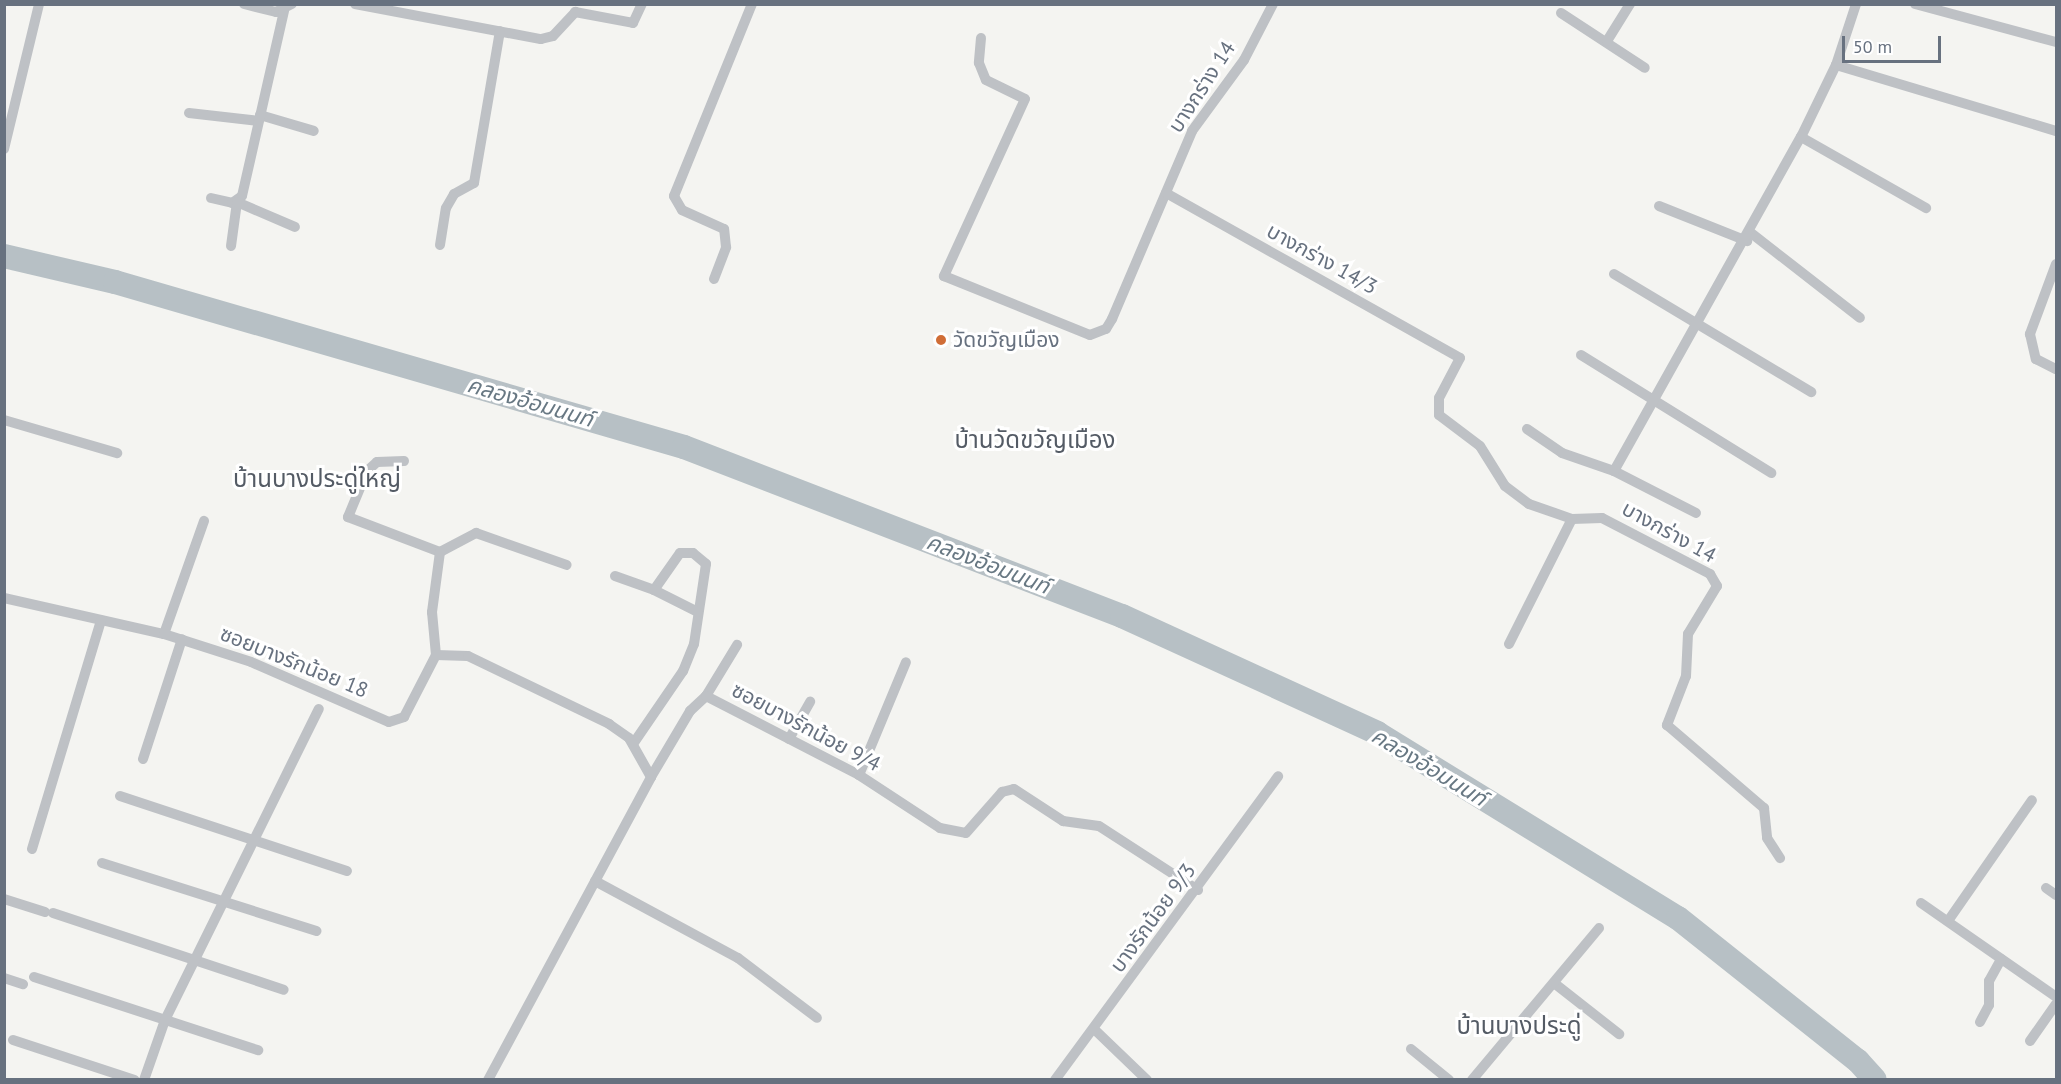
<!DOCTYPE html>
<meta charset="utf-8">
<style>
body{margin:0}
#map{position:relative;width:2061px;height:1084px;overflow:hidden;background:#f4f4f1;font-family:"PT Sans","Noto Sans Thai",sans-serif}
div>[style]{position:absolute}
.river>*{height:24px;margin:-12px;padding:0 12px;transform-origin:12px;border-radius:12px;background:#b7c0c5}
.street>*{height:10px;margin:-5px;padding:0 5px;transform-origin:5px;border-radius:5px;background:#bec1c5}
.dots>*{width:16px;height:16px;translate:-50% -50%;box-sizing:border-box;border:3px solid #fff;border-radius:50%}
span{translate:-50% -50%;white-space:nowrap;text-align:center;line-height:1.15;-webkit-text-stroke:6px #fff;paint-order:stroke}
.street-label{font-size:21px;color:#67717f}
.poi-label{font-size:21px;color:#67717f}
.left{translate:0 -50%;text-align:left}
.water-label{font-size:22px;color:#687883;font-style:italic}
.quarter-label{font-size:24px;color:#545b65}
.frame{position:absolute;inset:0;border:6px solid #67717f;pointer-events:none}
.scale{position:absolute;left:1842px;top:36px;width:99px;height:27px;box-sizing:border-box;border:3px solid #67717f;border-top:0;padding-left:8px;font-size:18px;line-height:21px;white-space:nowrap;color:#67717f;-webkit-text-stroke:4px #fff;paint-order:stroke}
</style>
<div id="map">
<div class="river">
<i style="left:4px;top:256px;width:114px;rotate:13.2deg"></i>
<i style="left:115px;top:282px;width:592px;rotate:16.17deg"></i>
<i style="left:684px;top:447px;width:469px;rotate:21.1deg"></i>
<i style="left:1122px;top:616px;width:281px;rotate:24.6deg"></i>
<i style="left:1377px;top:733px;width:353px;rotate:31.6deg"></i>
<i style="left:1678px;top:918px;width:230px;rotate:38.5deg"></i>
<i style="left:1858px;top:1061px;width:25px;rotate:48deg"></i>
</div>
<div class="street">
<i style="left:244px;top:4px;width:33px;rotate:14deg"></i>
<i style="left:276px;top:12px;width:18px;rotate:-27deg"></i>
<i style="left:355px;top:4px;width:189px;rotate:10.7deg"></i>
<i style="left:541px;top:39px;width:12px;rotate:-14deg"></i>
<i style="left:553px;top:36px;width:33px;rotate:-47deg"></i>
<i style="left:575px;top:12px;width:59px;rotate:10.7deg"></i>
<i style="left:633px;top:23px;width:21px;rotate:-65deg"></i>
<i style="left:1915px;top:4px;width:146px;rotate:15.1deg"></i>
<i style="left:1561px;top:13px;width:100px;rotate:33.2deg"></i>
<i style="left:981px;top:38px;width:25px;rotate:95deg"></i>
<i style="left:979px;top:63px;width:18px;rotate:68deg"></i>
<i style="left:986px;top:80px;width:43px;rotate:26deg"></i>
<i style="left:1025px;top:99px;width:195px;rotate:114.6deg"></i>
<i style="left:944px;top:276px;width:157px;rotate:22deg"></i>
<i style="left:1090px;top:335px;width:17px;rotate:-21deg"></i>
<i style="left:1106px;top:329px;width:12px;rotate:-59deg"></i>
<i style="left:1112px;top:319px;width:204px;rotate:-66.9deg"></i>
<i style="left:1192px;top:131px;width:88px;rotate:-53.8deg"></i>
<i style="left:1244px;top:60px;width:63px;rotate:-62.6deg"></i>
<i style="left:1607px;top:41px;width:44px;rotate:-58.1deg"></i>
<i style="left:1836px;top:65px;width:230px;rotate:16.7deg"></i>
<i style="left:189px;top:113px;width:70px;rotate:6.5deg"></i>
<i style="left:260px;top:115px;width:56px;rotate:16.5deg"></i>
<i style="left:1801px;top:137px;width:144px;rotate:29.6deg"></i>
<i style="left:4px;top:149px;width:149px;rotate:-76.4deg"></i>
<i style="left:1166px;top:193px;width:337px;rotate:29.3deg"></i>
<i style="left:1460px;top:358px;width:45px;rotate:117.7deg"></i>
<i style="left:1439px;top:398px;width:17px;rotate:90deg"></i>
<i style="left:1439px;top:415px;width:51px;rotate:37.1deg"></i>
<i style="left:1480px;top:446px;width:47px;rotate:58deg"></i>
<i style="left:1505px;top:486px;width:30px;rotate:37deg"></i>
<i style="left:1529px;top:504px;width:46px;rotate:19.2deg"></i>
<i style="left:1572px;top:519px;width:30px;rotate:-2deg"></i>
<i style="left:1602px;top:518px;width:122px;rotate:27.4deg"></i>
<i style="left:1710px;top:574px;width:14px;rotate:60deg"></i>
<i style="left:1717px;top:586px;width:56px;rotate:121.1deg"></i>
<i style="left:1688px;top:634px;width:42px;rotate:92.7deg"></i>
<i style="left:1686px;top:676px;width:53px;rotate:111.2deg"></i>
<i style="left:1667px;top:725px;width:128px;rotate:40.6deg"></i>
<i style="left:1764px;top:808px;width:30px;rotate:84deg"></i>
<i style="left:1767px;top:838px;width:24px;rotate:57deg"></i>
<i style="left:211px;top:198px;width:22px;rotate:13deg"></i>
<i style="left:232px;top:203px;width:12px;rotate:-35deg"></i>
<i style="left:242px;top:196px;width:190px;rotate:-77.2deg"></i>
<i style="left:1659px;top:206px;width:95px;rotate:21.7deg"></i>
<i style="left:1751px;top:233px;width:138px;rotate:37.9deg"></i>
<i style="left:440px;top:245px;width:37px;rotate:-81deg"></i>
<i style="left:446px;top:208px;width:16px;rotate:-60deg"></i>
<i style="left:454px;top:194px;width:23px;rotate:-29deg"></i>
<i style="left:474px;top:183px;width:154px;rotate:-80.3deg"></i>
<i style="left:231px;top:246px;width:44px;rotate:-82.2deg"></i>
<i style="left:237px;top:202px;width:63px;rotate:23.3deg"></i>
<i style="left:2056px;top:264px;width:75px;rotate:110.4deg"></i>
<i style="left:2030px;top:334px;width:26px;rotate:77deg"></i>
<i style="left:2036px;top:359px;width:22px;rotate:27deg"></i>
<i style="left:1614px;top:274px;width:230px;rotate:30.9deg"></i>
<i style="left:714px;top:279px;width:34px;rotate:-69deg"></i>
<i style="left:726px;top:247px;width:18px;rotate:-96deg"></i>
<i style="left:724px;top:229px;width:46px;rotate:-155.7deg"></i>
<i style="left:682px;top:210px;width:16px;rotate:-120deg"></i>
<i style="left:674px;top:196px;width:207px;rotate:-67.9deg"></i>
<i style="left:1581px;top:355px;width:224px;rotate:31.8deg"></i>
<i style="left:4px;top:420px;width:118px;rotate:16.3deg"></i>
<i style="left:1527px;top:429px;width:42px;rotate:34.4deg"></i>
<i style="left:1562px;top:453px;width:55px;rotate:19.1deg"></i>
<i style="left:1614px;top:471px;width:92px;rotate:27.1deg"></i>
<i style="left:404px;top:461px;width:27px;rotate:178deg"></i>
<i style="left:377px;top:462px;width:13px;rotate:138deg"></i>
<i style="left:367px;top:471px;width:50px;rotate:112.4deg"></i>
<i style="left:348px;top:517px;width:98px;rotate:20.8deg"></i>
<i style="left:440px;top:552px;width:61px;rotate:97.6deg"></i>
<i style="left:432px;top:612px;width:43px;rotate:84.7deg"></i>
<i style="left:1614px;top:471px;width:383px;rotate:-60.8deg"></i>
<i style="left:1801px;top:137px;width:80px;rotate:-64.1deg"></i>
<i style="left:1836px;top:65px;width:64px;rotate:-71.8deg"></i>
<i style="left:440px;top:552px;width:41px;rotate:-27.8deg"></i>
<i style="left:476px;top:533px;width:96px;rotate:19.4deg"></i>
<i style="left:615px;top:576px;width:41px;rotate:19.7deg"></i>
<i style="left:654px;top:590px;width:45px;rotate:-54.9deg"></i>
<i style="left:680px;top:553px;width:13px"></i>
<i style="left:693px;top:553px;width:17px;rotate:40deg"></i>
<i style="left:706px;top:564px;width:81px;rotate:98.5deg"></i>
<i style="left:694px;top:644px;width:29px;rotate:112deg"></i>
<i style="left:683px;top:671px;width:88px;rotate:124.4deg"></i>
<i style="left:654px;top:590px;width:49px;rotate:26.6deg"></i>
<i style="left:4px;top:598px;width:164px;rotate:12.7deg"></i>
<i style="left:164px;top:634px;width:91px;rotate:17.8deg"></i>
<i style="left:251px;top:662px;width:150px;rotate:23.5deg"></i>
<i style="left:389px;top:722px;width:16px;rotate:-18deg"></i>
<i style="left:404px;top:717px;width:70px;rotate:-62.7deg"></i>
<i style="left:436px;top:655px;width:32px;rotate:2deg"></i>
<i style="left:468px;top:656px;width:157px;rotate:25.7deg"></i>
<i style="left:609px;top:724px;width:24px;rotate:35deg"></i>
<i style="left:629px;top:738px;width:45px;rotate:60.6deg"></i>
<i style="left:164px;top:634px;width:120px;rotate:-70.5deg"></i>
<i style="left:1509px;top:644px;width:140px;rotate:-63.3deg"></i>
<i style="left:706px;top:696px;width:60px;rotate:-58.7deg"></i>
<i style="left:789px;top:739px;width:43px;rotate:-60.4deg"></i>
<i style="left:143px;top:759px;width:126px;rotate:-72deg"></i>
<i style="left:859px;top:775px;width:122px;rotate:-67.4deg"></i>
<i style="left:120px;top:796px;width:239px;rotate:18.3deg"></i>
<i style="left:32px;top:849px;width:239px;rotate:-73.2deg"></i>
<i style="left:102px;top:863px;width:225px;rotate:17.6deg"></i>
<i style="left:595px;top:881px;width:162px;rotate:28.3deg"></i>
<i style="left:738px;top:958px;width:99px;rotate:37.2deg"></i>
<i style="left:2046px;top:888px;width:12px;rotate:35deg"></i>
<i style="left:4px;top:899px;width:43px;rotate:17.6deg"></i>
<i style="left:1921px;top:903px;width:165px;rotate:34.8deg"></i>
<i style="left:53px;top:913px;width:243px;rotate:18.4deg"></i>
<i style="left:1948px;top:921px;width:147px;rotate:-55.2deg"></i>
<i style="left:34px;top:977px;width:236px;rotate:18.1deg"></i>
<i style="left:4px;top:978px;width:20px;rotate:18deg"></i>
<i style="left:1554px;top:983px;width:83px;rotate:38.1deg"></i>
<i style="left:1980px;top:1022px;width:19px;rotate:-62deg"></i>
<i style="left:1989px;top:1005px;width:24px;rotate:-90deg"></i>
<i style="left:1989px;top:981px;width:25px;rotate:-61deg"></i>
<i style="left:1095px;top:1030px;width:72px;rotate:43.9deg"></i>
<i style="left:13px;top:1040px;width:128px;rotate:18.2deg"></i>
<i style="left:2030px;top:1041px;width:45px;rotate:-54.9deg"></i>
<i style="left:1411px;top:1049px;width:49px;rotate:39.2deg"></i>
<i style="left:144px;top:1080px;width:64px;rotate:-70.7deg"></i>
<i style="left:165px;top:1020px;width:347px;rotate:-63.7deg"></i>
<i style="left:488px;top:1080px;width:344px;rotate:-61.7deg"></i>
<i style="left:651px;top:777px;width:77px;rotate:-59.4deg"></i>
<i style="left:690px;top:711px;width:22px;rotate:-43deg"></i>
<i style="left:706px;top:696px;width:172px;rotate:27.3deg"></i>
<i style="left:859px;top:775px;width:97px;rotate:33.2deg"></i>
<i style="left:940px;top:828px;width:26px;rotate:11deg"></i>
<i style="left:966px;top:833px;width:55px;rotate:-48.7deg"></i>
<i style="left:1002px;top:792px;width:12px;rotate:-14deg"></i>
<i style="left:1014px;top:789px;width:59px;rotate:33.1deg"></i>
<i style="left:1063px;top:821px;width:36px;rotate:8deg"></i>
<i style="left:1099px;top:826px;width:118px;rotate:32.9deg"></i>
<i style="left:1055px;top:1080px;width:377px;rotate:-53.7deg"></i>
<i style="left:1472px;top:1080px;width:198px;rotate:-50.1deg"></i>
</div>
<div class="dots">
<i style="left:941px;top:340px;background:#d06d36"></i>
</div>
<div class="street-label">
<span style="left:1202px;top:87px;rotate:-57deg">บางกร่าง 14</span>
<span style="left:1322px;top:259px;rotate:29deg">บางกร่าง 14/3</span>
<span style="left:1669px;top:532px;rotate:29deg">บางกร่าง 14</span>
<span style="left:294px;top:662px;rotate:22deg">ซอยบางรักน้อย 18</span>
<span style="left:806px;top:727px;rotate:28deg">ซอยบางรักน้อย 9/4</span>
<span style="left:1153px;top:918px;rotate:-54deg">บางรักน้อย 9/3</span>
</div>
<div class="poi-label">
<span class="left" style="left:953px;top:340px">วัดขวัญเมือง</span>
</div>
<div class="water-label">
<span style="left:530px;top:402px;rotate:16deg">คลองอ้อมนนท์</span>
<span style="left:988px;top:564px;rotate:21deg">คลองอ้อมนนท์</span>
<span style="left:1429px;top:767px;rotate:31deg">คลองอ้อมนนท์</span>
</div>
<div class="quarter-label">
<span style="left:1035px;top:440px">บ้านวัดขวัญเมือง</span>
<span style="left:317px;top:479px">บ้านบางประดู่ใหญ่</span>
<span style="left:1519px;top:1026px">บ้านบางประดู่</span>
</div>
<div class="frame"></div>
<div class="scale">50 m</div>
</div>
